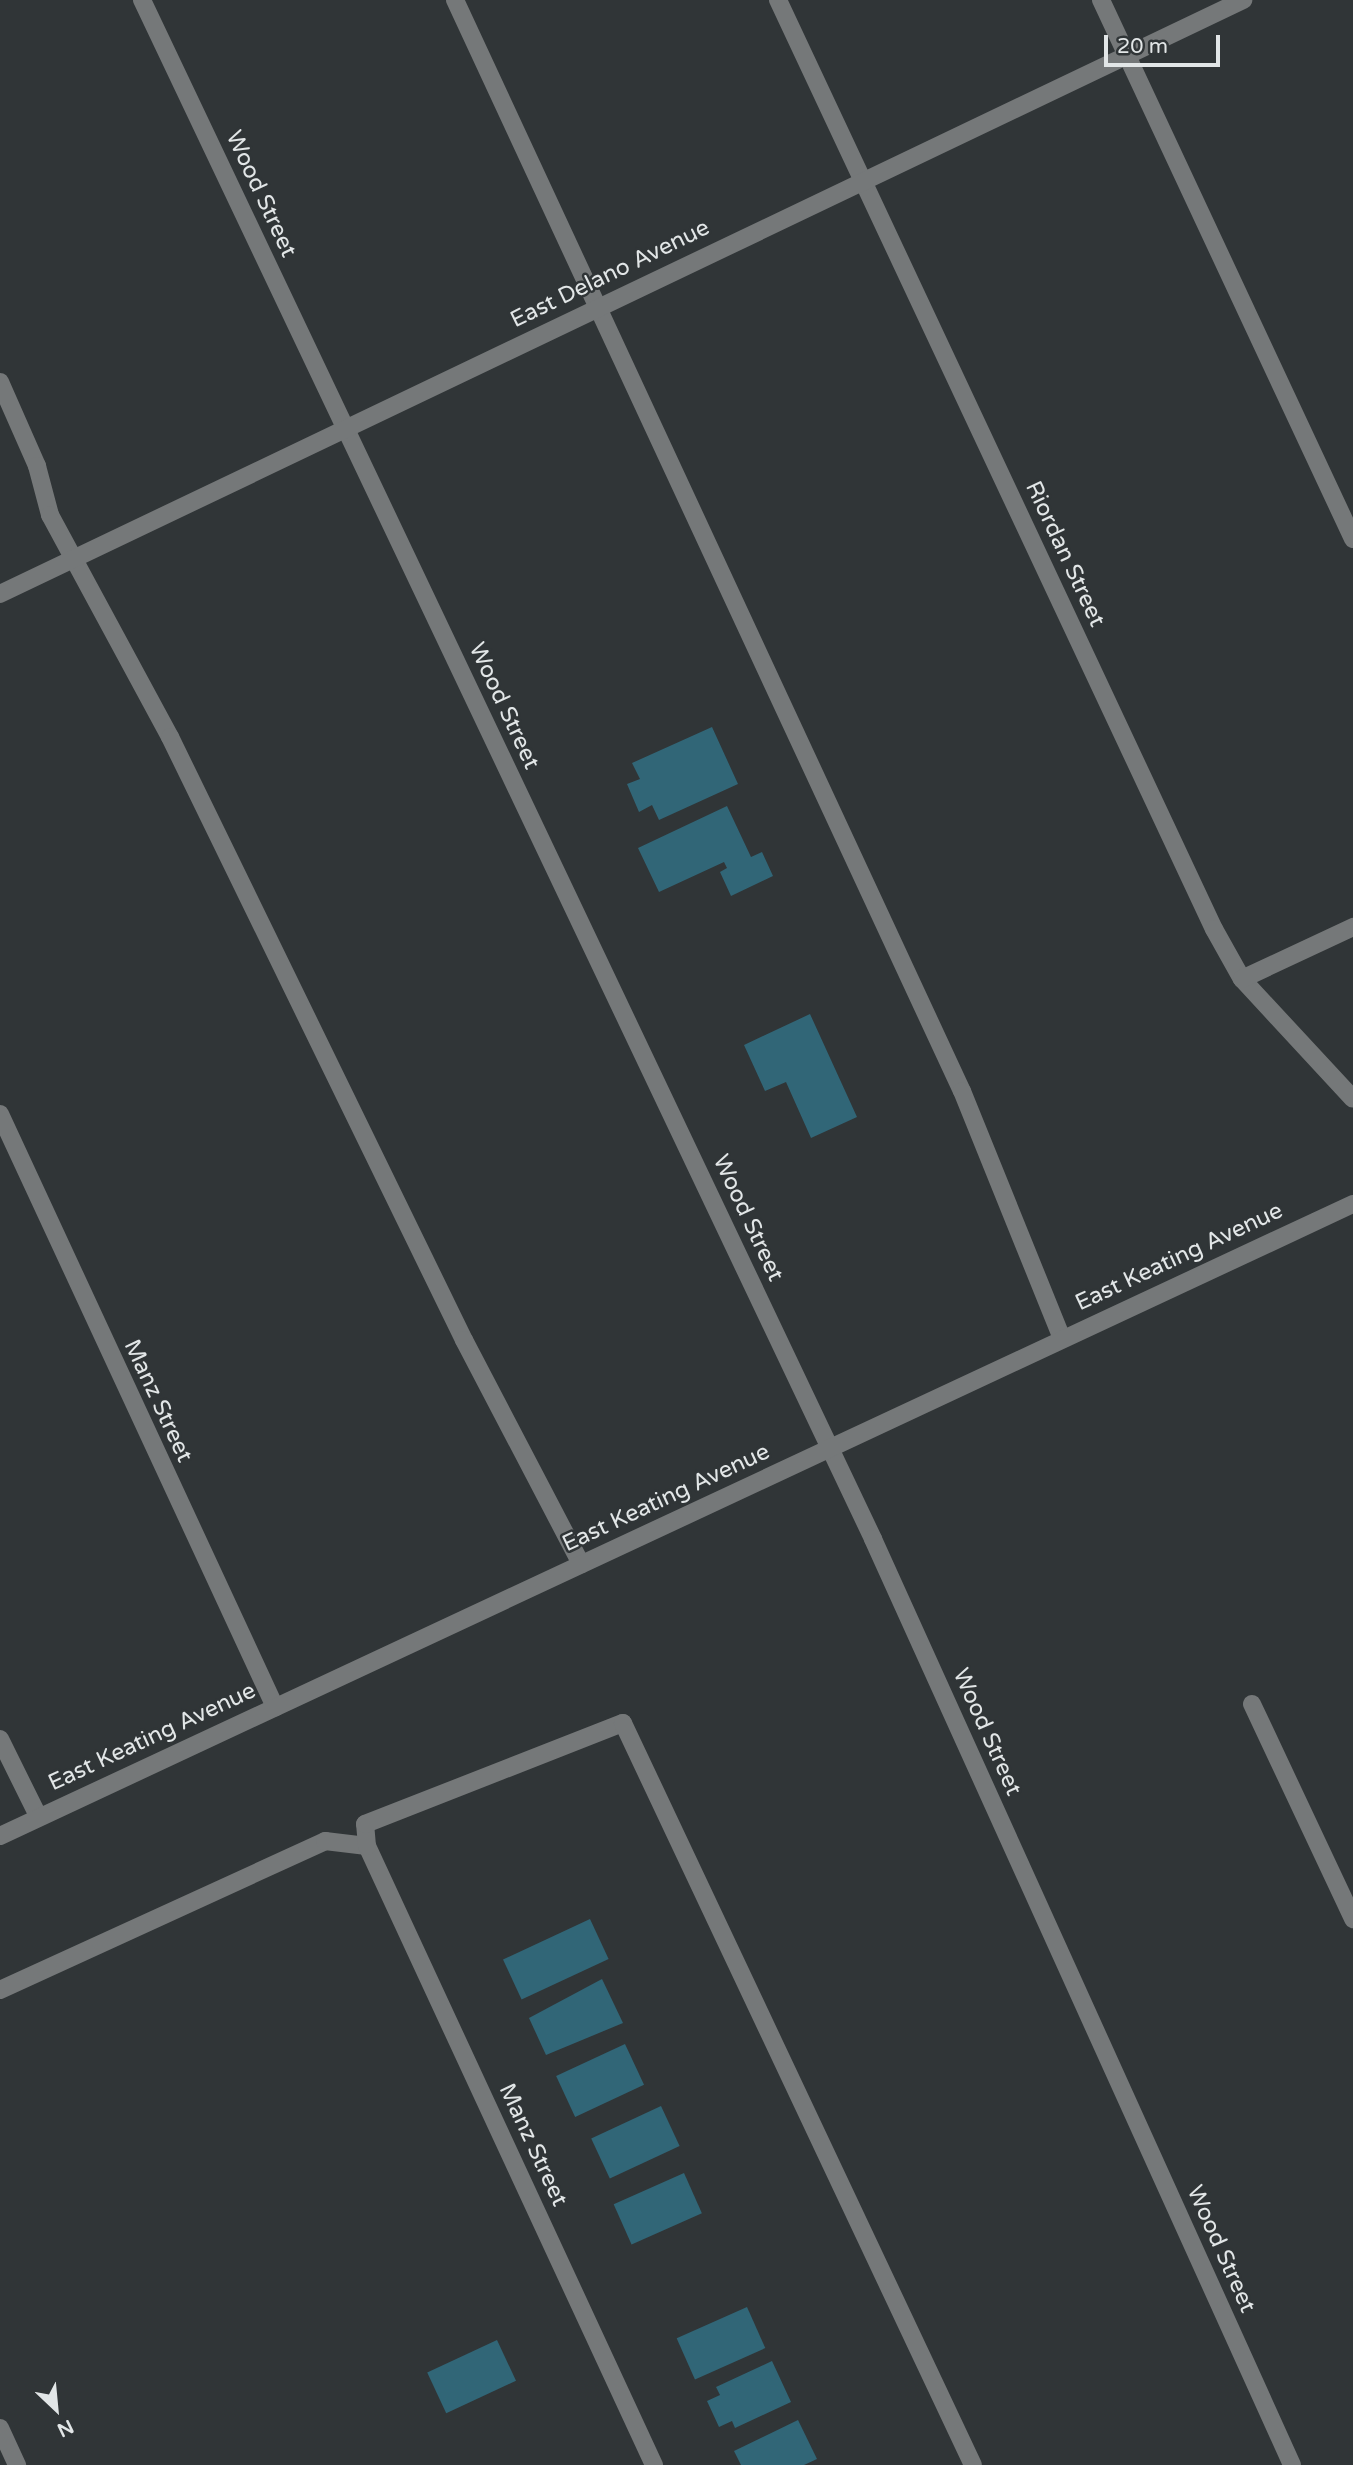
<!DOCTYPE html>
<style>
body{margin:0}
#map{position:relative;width:1353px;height:2465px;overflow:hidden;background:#303537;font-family:"Varela Round",sans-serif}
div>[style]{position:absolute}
.building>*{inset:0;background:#316677;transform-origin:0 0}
.minor>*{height:18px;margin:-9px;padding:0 9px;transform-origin:9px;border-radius:9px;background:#757879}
span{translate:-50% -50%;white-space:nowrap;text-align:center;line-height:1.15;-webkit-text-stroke:5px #303537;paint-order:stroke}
.street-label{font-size:23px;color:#e2e6e7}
.north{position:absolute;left:21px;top:2374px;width:70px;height:70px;-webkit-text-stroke:5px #303537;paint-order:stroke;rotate:154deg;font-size:19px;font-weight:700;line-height:28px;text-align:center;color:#e2e6e7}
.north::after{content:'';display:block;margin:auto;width:24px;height:32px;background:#e2e6e7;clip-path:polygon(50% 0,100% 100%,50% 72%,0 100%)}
.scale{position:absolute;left:1104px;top:35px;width:116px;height:32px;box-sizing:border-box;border:4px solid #e2e6e7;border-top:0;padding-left:9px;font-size:21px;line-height:24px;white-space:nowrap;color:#e2e6e7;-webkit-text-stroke:5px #303537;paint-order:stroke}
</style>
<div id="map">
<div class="building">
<i style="clip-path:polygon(712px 727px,738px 784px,659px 820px,652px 805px,639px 812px,627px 784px,640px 779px,632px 763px)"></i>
<i style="clip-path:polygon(727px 806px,751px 857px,762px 852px,773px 876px,731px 896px,720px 872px,727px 868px,724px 862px,659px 892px,638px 848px)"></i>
<i style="clip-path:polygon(810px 1014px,857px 1117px,811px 1138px,786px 1082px,765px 1091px,744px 1045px)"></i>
<i style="left:590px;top:1919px;width:44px;height:96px;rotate:65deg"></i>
<i style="clip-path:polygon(602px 1979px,623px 2023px,546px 2055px,529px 2018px)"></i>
<i style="left:625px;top:2044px;width:45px;height:76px;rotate:65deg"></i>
<i style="left:661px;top:2106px;width:44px;height:77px;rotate:65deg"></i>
<i style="left:684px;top:2173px;width:44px;height:77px;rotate:66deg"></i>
<i style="left:747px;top:2307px;width:45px;height:77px;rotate:66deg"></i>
<i style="left:497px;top:2340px;width:45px;height:77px;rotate:65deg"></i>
<i style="clip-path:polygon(772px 2361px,791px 2402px,735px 2428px,732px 2421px,719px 2427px,707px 2401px,720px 2395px,716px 2387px)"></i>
<i style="clip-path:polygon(798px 2420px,817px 2459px,804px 2465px,741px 2465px,734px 2451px)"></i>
</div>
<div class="minor">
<i style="left:142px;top:0;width:1704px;rotate:64.59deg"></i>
<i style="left:873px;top:1539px;width:1016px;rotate:65.65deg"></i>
<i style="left:455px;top:0;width:1203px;rotate:65.08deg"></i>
<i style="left:962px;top:1091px;width:266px;rotate:68deg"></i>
<i style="left:778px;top:0;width:1026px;rotate:64.86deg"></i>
<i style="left:1214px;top:929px;width:57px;rotate:60.8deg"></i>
<i style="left:1242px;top:979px;width:163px;rotate:47.2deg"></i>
<i style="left:1101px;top:0;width:595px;rotate:64.94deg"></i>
<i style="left:0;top:382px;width:92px;rotate:66.2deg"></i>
<i style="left:37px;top:466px;width:51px;rotate:75.1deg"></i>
<i style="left:50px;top:515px;width:252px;rotate:61.6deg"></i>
<i style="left:170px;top:737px;width:671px;rotate:64.01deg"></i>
<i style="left:464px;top:1340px;width:253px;rotate:62.4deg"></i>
<i style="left:0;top:594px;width:1378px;rotate:-25.54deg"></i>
<i style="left:1242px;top:979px;width:123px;rotate:-25.1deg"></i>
<i style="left:0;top:1114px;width:654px;rotate:65.12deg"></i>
<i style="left:1252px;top:1704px;width:238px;rotate:64.8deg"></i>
<i style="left:0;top:1739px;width:86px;rotate:63.7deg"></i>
<i style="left:0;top:1836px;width:1493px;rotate:-25.04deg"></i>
<i style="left:0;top:1990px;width:358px;rotate:-24.6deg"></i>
<i style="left:325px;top:1841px;width:42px;rotate:6.8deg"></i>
<i style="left:0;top:2428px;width:41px;rotate:65.3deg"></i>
<i style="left:654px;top:2465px;width:682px;rotate:-114.87deg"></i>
<i style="left:367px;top:1846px;width:22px;rotate:-95deg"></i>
<i style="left:365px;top:1824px;width:277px;rotate:-21.4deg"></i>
<i style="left:623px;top:1723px;width:820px;rotate:64.75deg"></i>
</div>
<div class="street-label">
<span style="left:261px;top:194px;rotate:65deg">Wood Street</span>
<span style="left:610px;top:274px;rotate:-26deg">East Delano Avenue</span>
<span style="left:1065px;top:554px;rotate:65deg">Riordan Street</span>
<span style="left:504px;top:706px;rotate:65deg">Wood Street</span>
<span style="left:748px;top:1218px;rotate:65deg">Wood Street</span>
<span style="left:1179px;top:1257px;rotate:-25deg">East Keating Avenue</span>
<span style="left:158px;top:1401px;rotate:65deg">Manz Street</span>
<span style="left:666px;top:1498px;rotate:-25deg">East Keating Avenue</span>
<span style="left:987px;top:1732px;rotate:66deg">Wood Street</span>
<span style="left:152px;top:1737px;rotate:-25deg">East Keating Avenue</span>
<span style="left:533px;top:2145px;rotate:65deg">Manz Street</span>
<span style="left:1221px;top:2249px;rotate:66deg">Wood Street</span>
</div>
<div class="north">N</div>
<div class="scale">20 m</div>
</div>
